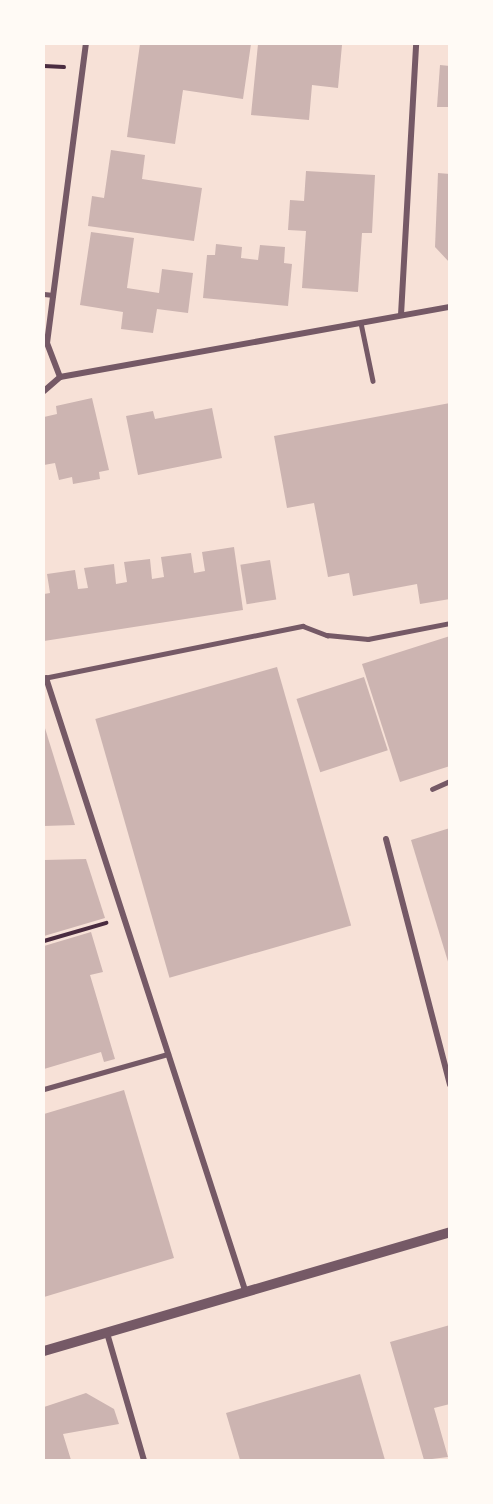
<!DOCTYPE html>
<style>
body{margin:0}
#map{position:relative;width:493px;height:1504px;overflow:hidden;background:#f7e1d7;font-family:Quicksand,sans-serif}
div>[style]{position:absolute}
.building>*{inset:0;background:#ccb4b1;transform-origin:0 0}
.path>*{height:4px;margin:-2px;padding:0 2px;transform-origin:2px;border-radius:2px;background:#4a2c40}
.service>*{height:4.5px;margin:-2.25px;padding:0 2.25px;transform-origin:2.25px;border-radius:2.25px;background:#755966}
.minor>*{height:6px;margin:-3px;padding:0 3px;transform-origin:3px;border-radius:3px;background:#755966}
.tertiary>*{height:10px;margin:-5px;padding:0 5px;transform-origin:5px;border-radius:5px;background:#755966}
span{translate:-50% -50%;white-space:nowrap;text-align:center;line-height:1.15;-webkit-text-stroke:4.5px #fffaf5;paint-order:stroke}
.frame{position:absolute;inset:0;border:45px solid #fffaf5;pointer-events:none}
</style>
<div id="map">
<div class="building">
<i style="clip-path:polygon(140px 44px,251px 44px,243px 99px,183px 90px,175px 144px,127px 137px)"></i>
<i style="clip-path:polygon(258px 44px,342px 45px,338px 88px,312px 85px,309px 120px,251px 115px)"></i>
<i style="clip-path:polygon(440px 65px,450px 66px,450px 107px,437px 107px)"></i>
<i style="clip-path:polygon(111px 150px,145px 155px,142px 179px,202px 188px,194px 241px,88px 226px,92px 196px,104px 198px)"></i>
<i style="clip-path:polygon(306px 171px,375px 175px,372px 233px,362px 233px,358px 292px,302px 288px,306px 231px,288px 230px,290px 200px,304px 201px)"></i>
<i style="clip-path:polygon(438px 173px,450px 174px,450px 263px,435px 247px)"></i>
<i style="clip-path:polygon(91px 232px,134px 238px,127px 288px,159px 293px,162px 269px,193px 273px,188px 313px,157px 309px,153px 333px,121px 329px,123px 312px,80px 305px)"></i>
<i style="clip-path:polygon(216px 244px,242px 247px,241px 258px,258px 260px,260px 245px,285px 247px,284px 263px,292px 264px,288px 306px,203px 298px,207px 255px,215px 255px)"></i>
<i style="clip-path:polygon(92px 398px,109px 470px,99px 472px,100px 479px,73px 484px,72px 477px,59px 480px,55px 463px,44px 465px,44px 417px,57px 414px,56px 406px)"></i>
<i style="clip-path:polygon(450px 403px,450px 599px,420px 604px,417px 584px,353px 596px,349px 573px,328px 577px,314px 503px,287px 508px,274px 436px)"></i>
<i style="clip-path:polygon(212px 408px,222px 458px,138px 475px,126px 416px,153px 411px,155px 419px)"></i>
<i style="clip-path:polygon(234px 547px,243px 610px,44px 641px,44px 594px,50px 593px,47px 574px,75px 570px,78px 589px,88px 588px,84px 568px,114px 564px,116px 584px,127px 582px,124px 562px,150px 559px,152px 579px,164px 577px,161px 557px,191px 553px,194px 573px,205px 571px,202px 552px)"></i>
<i style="left:270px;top:560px;width:40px;height:30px;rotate:81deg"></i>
<i style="clip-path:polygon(450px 636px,450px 766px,400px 782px,362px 664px)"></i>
<i style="left:277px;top:667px;width:269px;height:189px;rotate:74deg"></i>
<i style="left:364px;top:677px;width:77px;height:71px;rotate:72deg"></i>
<i style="clip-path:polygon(44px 725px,75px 825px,44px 826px)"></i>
<i style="clip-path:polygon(450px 828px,450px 965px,449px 965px,411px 840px)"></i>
<i style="clip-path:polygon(86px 859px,105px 918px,44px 936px,44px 860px)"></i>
<i style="clip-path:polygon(91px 932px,103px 972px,90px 975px,115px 1059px,104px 1062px,101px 1052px,44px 1069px,44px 946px)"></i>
<i style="clip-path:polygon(124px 1090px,174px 1258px,44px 1297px,44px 1114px)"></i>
<i style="clip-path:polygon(450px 1325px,450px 1404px,434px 1408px,448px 1457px,424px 1460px,390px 1342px)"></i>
<i style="clip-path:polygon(360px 1374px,385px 1460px,240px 1460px,226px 1413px)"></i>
<i style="clip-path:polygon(86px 1393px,114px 1409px,119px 1424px,63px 1434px,71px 1460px,44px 1460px,44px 1407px)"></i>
</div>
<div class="path">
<i style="left:44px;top:66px;width:20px;rotate:3deg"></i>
<i style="left:44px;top:941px;width:65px;rotate:-16.2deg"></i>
</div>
<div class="service">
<i style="left:44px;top:294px;width:9px;rotate:6deg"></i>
<i style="left:361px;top:323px;width:59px;rotate:78.3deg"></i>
<i style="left:44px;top:678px;width:264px;rotate:-11.4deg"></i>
<i style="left:303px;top:626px;width:26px;rotate:21deg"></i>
<i style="left:327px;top:635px;width:41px;rotate:5.6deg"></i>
<i style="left:368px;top:639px;width:84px;rotate:-11deg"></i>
<i style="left:432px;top:789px;width:20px;rotate:-24deg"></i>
<i style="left:44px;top:1089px;width:129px;rotate:-15.8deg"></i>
</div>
<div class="minor">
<i style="left:401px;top:315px;width:271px;rotate:-86.8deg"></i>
<i style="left:60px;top:377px;width:36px;rotate:-111deg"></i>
<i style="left:47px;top:343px;width:302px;rotate:-82.6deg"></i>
<i style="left:44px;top:391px;width:21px;rotate:-41deg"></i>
<i style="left:60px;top:377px;width:396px;rotate:-10.2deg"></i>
<i style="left:46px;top:678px;width:647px;rotate:71.99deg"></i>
<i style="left:386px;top:839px;width:254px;rotate:75.4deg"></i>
<i style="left:107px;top:1333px;width:132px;rotate:73.8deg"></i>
</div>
<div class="tertiary">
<i style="left:44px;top:1351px;width:423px;rotate:-16.3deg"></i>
</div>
<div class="frame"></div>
</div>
